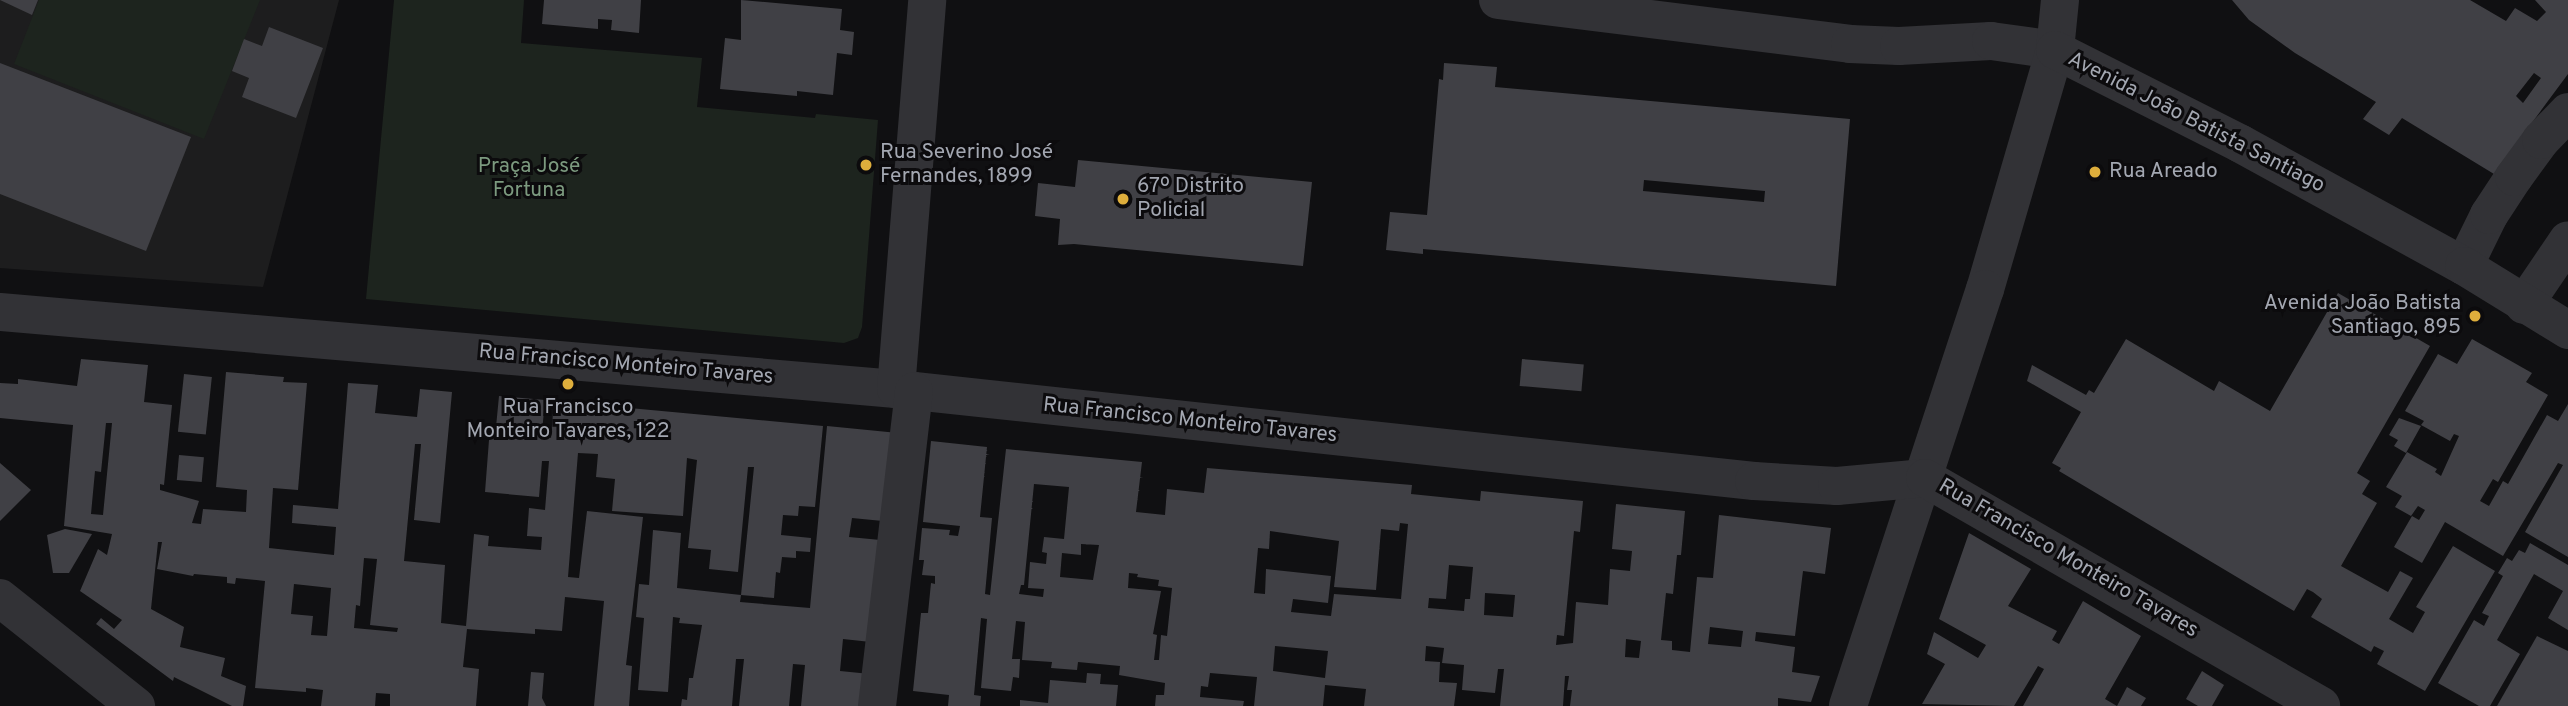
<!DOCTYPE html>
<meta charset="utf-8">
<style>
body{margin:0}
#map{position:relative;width:2568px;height:706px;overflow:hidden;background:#101012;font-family:Overpass,sans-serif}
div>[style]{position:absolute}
.built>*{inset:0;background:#1d1d1e}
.green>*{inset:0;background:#1d241e}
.building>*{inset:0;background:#404045;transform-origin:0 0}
.minor>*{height:38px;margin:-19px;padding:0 19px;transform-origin:19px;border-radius:19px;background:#323236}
.tertiary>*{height:38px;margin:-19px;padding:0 19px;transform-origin:19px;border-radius:19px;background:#323236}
.dots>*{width:19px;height:19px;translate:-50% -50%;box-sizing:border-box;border:4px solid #0c0b0d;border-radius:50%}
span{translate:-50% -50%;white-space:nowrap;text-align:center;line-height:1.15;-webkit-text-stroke:6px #0c0b0d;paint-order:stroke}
.street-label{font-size:21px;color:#a3a7b1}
.poi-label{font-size:21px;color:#a3a7b1}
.left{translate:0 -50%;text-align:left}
.right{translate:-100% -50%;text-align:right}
.park-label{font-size:21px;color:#7c9a7f}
</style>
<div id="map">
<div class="built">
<i style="clip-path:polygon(0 0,339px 0,263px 287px,0 268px)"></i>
</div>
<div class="green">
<i style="clip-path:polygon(39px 0,260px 0,204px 139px,14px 64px)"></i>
<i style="clip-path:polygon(394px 0,524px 0,521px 43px,702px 58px,697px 107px,815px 118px,816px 114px,878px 120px,862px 327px,858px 338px,844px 343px,366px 299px)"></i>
</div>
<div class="building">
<i style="clip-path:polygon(0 0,38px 0,32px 15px)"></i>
<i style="clip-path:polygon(544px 0,641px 0,639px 33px,611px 30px,612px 20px,598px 19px,598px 29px,542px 24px)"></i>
<i style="clip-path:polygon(741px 0,842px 9px,840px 30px,854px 32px,852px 55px,837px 53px,833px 95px,797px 91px,797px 96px,720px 89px,725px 38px,741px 40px)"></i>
<i style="clip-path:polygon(evenodd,2232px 0,2470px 0,2506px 21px,2515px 8px,2537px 21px,2546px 12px,2535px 0,2568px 0,2568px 74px,2494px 174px,2402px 118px,2389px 135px,2363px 119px,2376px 102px,2295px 53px,2249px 20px,2232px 0,2534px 73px,2541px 78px,2523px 103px,2516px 96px,2534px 73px)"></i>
<i style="clip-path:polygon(269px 27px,323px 48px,296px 118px,242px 97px,249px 78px,232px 71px,244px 39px,262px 46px)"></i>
<i style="clip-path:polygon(0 63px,191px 137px,146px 251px,0 194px)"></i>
<i style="clip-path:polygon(evenodd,1444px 63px,1497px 67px,1495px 87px,1850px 119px,1836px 286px,1423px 249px,1423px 254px,1386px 250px,1390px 212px,1427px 215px,1439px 79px,1443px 80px,1444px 63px,1644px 180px,1765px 191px,1764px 202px,1643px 191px,1644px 180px)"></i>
<i style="clip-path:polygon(1078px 160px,1312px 182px,1303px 266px,1074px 244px,1058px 245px,1060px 219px,1035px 216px,1038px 183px,1075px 187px)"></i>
<i style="clip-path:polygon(2338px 293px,2430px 346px,2357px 473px,2370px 481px,2362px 494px,2377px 503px,2341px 566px,2388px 592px,2400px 571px,2413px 578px,2389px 619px,2413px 633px,2425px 612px,2416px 607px,2453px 546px,2495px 571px,2425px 691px,2377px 664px,2384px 651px,2374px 646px,2371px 652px,2311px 617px,2322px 599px,2313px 592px,2307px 589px,2294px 611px,2059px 471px,2061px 468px,2052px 463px,2081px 412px,2027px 381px,2032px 365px,2086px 395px,2089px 390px,2094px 393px,2126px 339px,2214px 391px,2219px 381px,2270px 411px)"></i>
<i style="clip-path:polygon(2472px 339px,2532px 373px,2526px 382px,2548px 395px,2498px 482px,2493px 479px,2480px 501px,2489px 506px,2503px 481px,2508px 484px,2547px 415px,2558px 421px,2568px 404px,2568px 557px,2525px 532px,2563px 465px,2558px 463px,2503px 556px,2445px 522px,2422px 563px,2394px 547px,2412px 516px,2419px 520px,2425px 510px,2418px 506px,2411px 516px,2395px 507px,2402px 496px,2386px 487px,2407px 452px,2437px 469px,2435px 472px,2441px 476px,2459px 436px,2454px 434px,2450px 441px,2421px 425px,2424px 421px,2405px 411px,2438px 354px,2457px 364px)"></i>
<i style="clip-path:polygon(evenodd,81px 359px,148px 365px,144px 402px,172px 405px,164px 485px,160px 484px,160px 490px,199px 501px,192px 523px,201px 524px,203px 509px,246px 512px,247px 490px,216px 487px,226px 372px,284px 377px,283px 382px,307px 383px,298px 490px,273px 488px,269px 548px,334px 555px,336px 527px,292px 523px,293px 505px,338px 509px,348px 383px,378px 385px,375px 413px,417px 417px,420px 389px,452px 392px,440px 523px,414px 520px,421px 444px,415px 444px,404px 561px,445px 565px,441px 623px,466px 626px,474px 534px,489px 536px,488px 546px,541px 550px,542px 537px,527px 536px,529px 508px,545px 510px,549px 461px,542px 461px,539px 497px,485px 492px,490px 427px,496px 427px,499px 396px,545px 400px,542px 432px,551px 438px,554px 401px,823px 426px,815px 507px,799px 506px,798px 516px,783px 515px,781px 535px,811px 538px,810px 552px,796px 551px,796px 558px,782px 557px,780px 573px,776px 572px,774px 598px,741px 595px,754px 467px,748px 467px,738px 572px,709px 569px,711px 550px,688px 548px,697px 460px,687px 458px,683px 516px,612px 511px,615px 479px,596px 477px,598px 454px,578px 453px,568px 577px,579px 578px,587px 511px,643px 517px,626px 665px,632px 666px,629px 706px,594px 706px,604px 601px,565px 597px,562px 631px,535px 629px,535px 634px,467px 629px,463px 667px,479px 669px,476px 706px,390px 706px,390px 694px,376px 693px,375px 706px,321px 706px,323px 690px,306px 688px,306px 692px,255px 688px,265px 581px,236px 578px,235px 584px,227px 583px,227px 577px,194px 574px,193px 576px,157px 569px,162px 542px,158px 542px,151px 609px,184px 627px,180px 647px,225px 658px,221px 676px,246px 686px,243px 706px,232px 706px,174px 677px,173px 681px,96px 624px,101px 618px,114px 629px,122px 620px,80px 591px,98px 549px,107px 555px,112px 534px,64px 526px,73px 425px,0 418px,0 383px,18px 384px,18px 379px,77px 386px,81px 359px,106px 423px,112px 423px,103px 515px,91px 514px,95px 471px,101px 472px,106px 423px,81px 359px,364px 558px,377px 559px,370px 625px,398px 628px,397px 632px,354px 628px,356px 605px,360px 606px,364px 558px,81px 359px,294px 584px,331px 588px,327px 636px,311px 635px,313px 616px,291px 614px,294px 584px)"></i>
<i style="left:1522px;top:359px;width:62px;height:27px;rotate:5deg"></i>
<i style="left:184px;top:374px;width:28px;height:58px;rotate:6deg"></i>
<i style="clip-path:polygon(2399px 418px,2421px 426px,2406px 453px,2394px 446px,2398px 440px,2389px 435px)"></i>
<i style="clip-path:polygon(827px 426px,898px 433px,893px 522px,852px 518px,849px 537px,891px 541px,880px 643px,843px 639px,840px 671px,870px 674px,868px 706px,801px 706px,805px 665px,793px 664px,789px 706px,739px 706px,744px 659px,736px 659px,732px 706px,681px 706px,682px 699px,687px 700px,689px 678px,693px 678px,702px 625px,679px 623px,680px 618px,673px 617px,668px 692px,638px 690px,644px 618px,636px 617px,639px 584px,649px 585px,653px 530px,681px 533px,677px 588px,741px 595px,740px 602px,810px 608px)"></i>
<i style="clip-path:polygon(evenodd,931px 441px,987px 447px,980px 517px,992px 518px,985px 594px,990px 595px,1006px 449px,1142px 462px,1136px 512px,1165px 515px,1167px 489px,1204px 493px,1207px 468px,1412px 485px,1411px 494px,1480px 501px,1481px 491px,1583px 501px,1580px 532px,1574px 531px,1564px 636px,1557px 635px,1556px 645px,1573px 643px,1576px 602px,1608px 605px,1610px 569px,1630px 571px,1632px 551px,1612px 549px,1616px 504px,1685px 511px,1681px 555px,1677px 555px,1673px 594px,1666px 593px,1661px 640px,1672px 641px,1672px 650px,1690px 652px,1697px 577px,1713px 578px,1719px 515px,1831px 528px,1825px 574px,1803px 571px,1795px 636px,1756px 632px,1755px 641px,1795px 647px,1792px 672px,1820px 676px,1811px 702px,1778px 698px,1778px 706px,1570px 706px,1572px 690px,1567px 690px,1569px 676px,1565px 676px,1563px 706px,1500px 706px,1504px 669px,1498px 669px,1495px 693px,1462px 690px,1464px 665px,1442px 663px,1444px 648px,1426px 646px,1425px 661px,1440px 662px,1439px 682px,1457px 683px,1454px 706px,1364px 706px,1366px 689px,1325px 685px,1323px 706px,1254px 706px,1257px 677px,1210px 673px,1208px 687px,1201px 686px,1200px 697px,1244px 701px,1243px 706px,1155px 706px,1156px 695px,1164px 695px,1165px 683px,1119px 675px,1120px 666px,1078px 662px,1077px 670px,1051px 668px,1052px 662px,1022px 660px,1025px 622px,1016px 621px,1012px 659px,1020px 659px,1019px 678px,1013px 677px,1011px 691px,981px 688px,987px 619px,981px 618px,974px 695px,981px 696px,980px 706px,948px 706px,949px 695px,913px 691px,921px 613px,928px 613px,931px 583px,935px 584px,935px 576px,922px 575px,924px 560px,919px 560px,922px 528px,950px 530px,949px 535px,958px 536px,960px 526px,923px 522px,931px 441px,1034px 484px,1069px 487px,1064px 539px,1044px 537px,1042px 552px,1047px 553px,1046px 564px,1030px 562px,1028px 588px,1044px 589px,1043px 597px,1019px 594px,1021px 585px,1024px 585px,1034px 484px,931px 441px,1400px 523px,1408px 524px,1401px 599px,1334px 594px,1331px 616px,1291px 612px,1293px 599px,1328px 603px,1331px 576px,1266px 569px,1265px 594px,1254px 593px,1258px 548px,1269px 549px,1270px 531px,1339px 541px,1334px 587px,1376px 590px,1381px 529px,1399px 531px,1400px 523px,931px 441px,1081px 544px,1099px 545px,1093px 580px,1060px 577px,1062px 553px,1081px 555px,1081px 544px,931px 441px,1449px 565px,1473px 567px,1470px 599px,1465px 599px,1464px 611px,1428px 608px,1429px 598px,1446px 599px,1449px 565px,931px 441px,1129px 573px,1138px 574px,1137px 577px,1159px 580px,1158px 586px,1172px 588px,1167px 636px,1161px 635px,1159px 660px,1154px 660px,1157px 635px,1153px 634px,1161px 591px,1128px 588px,1129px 573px,931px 441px,1485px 593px,1515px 595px,1513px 617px,1484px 615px,1485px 593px,931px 441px,1710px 627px,1743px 631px,1741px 647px,1708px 644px,1710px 627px,931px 441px,1626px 639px,1641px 641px,1639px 658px,1625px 657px,1626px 639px,931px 441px,1275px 646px,1328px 651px,1325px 678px,1273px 671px,1275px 646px)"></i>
<i style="left:179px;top:455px;width:25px;height:25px;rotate:5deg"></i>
<i style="clip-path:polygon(0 463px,31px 490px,0 521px)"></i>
<i style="clip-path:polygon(65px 529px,92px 534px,69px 573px,53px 573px,47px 535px)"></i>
<i style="clip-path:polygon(1969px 533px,2031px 569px,2008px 606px,2057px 631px,2052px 640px,2059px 644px,2083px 601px,2141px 636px,2105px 699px,2117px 706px,2127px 687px,2146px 698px,2141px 706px,2023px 706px,2044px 669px,2038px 666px,2014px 706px,1922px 704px,1945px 664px,1927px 654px,1934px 632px,1978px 658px,1986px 645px,1939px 619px)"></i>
<i style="clip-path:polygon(2530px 543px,2568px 565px,2568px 630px,2548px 618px,2563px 591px,2534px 574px,2497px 640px,2520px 654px,2490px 706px,2479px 706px,2438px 683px,2474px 620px,2484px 626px,2489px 616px,2482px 613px,2503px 576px,2498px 573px,2507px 558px,2512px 561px,2519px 550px,2525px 553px)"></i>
<i style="clip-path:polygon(2537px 636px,2568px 651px,2568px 706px,2497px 706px)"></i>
<i style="clip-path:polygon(2202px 671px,2224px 685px,2212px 706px,2198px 706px,2186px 699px)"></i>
<i style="clip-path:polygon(531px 672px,544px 673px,542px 698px,546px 706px,528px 706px)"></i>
<i style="clip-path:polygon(1087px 673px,1101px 674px,1100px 684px,1118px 685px,1116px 706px,1020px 706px,1020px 700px,1048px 703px,1050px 680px,1086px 683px)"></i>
</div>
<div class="minor">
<i style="left:1498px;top:0;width:355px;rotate:7.1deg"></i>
<i style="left:1850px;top:44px;width:49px;rotate:2.3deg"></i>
<i style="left:1899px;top:46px;width:92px;rotate:-3.1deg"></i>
<i style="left:1991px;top:41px;width:65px;rotate:8deg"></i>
<i style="left:2055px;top:50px;width:249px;rotate:106.3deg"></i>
<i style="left:1985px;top:289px;width:439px;rotate:108.2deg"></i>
<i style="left:2464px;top:266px;width:57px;rotate:-63.9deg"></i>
<i style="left:2489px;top:215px;width:45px;rotate:-56.7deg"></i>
<i style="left:2514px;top:177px;width:46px;rotate:-53.9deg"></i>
<i style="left:2541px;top:140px;width:39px;rotate:-46deg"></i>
<i style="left:2524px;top:305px;width:78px;rotate:-55.9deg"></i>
<i style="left:0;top:312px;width:899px;rotate:4.91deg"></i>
<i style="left:896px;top:389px;width:863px;rotate:6.12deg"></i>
<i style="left:1754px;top:481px;width:83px;rotate:3.4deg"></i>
<i style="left:1837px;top:486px;width:88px;rotate:-5.2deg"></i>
<i style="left:1925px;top:478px;width:457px;rotate:29.9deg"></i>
<i style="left:896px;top:389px;width:390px;rotate:-85.4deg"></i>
<i style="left:877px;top:706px;width:317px;rotate:-83.3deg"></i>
</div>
<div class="tertiary">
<i style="left:2060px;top:0;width:50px;rotate:95.7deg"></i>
<i style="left:2055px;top:50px;width:208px;rotate:26.8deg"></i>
<i style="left:2241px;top:144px;width:254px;rotate:28.7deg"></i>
<i style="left:2464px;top:266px;width:122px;rotate:31.6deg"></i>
<i style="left:0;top:598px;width:174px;rotate:38.5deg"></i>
</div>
<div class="dots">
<i style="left:866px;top:165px;background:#deae3c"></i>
<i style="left:2095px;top:172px;background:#deae3c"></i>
<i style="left:1123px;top:199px;background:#deae3c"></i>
<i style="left:2475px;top:316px;background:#deae3c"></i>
<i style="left:568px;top:384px;background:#deae3c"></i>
</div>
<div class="street-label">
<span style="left:2196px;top:123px;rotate:27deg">Avenida João Batista Santiago</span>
<span style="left:626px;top:365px;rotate:5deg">Rua Francisco Monteiro Tavares</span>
<span style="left:1190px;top:421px;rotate:6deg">Rua Francisco Monteiro Tavares</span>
<span style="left:2068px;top:559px;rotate:30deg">Rua Francisco Monteiro Tavares</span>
</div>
<div class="poi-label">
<span class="left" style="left:880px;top:165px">Rua Severino José<br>Fernandes, 1899</span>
<span class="left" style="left:2109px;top:172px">Rua Areado</span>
<span class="left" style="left:1137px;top:199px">67º Distrito<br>Policial</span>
<span class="right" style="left:2461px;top:316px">Avenida João Batista<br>Santiago, 895</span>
<span style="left:568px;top:420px">Rua Francisco<br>Monteiro Tavares, 122</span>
</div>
<div class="park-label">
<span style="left:529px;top:179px">Praça José<br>Fortuna</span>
</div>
</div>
